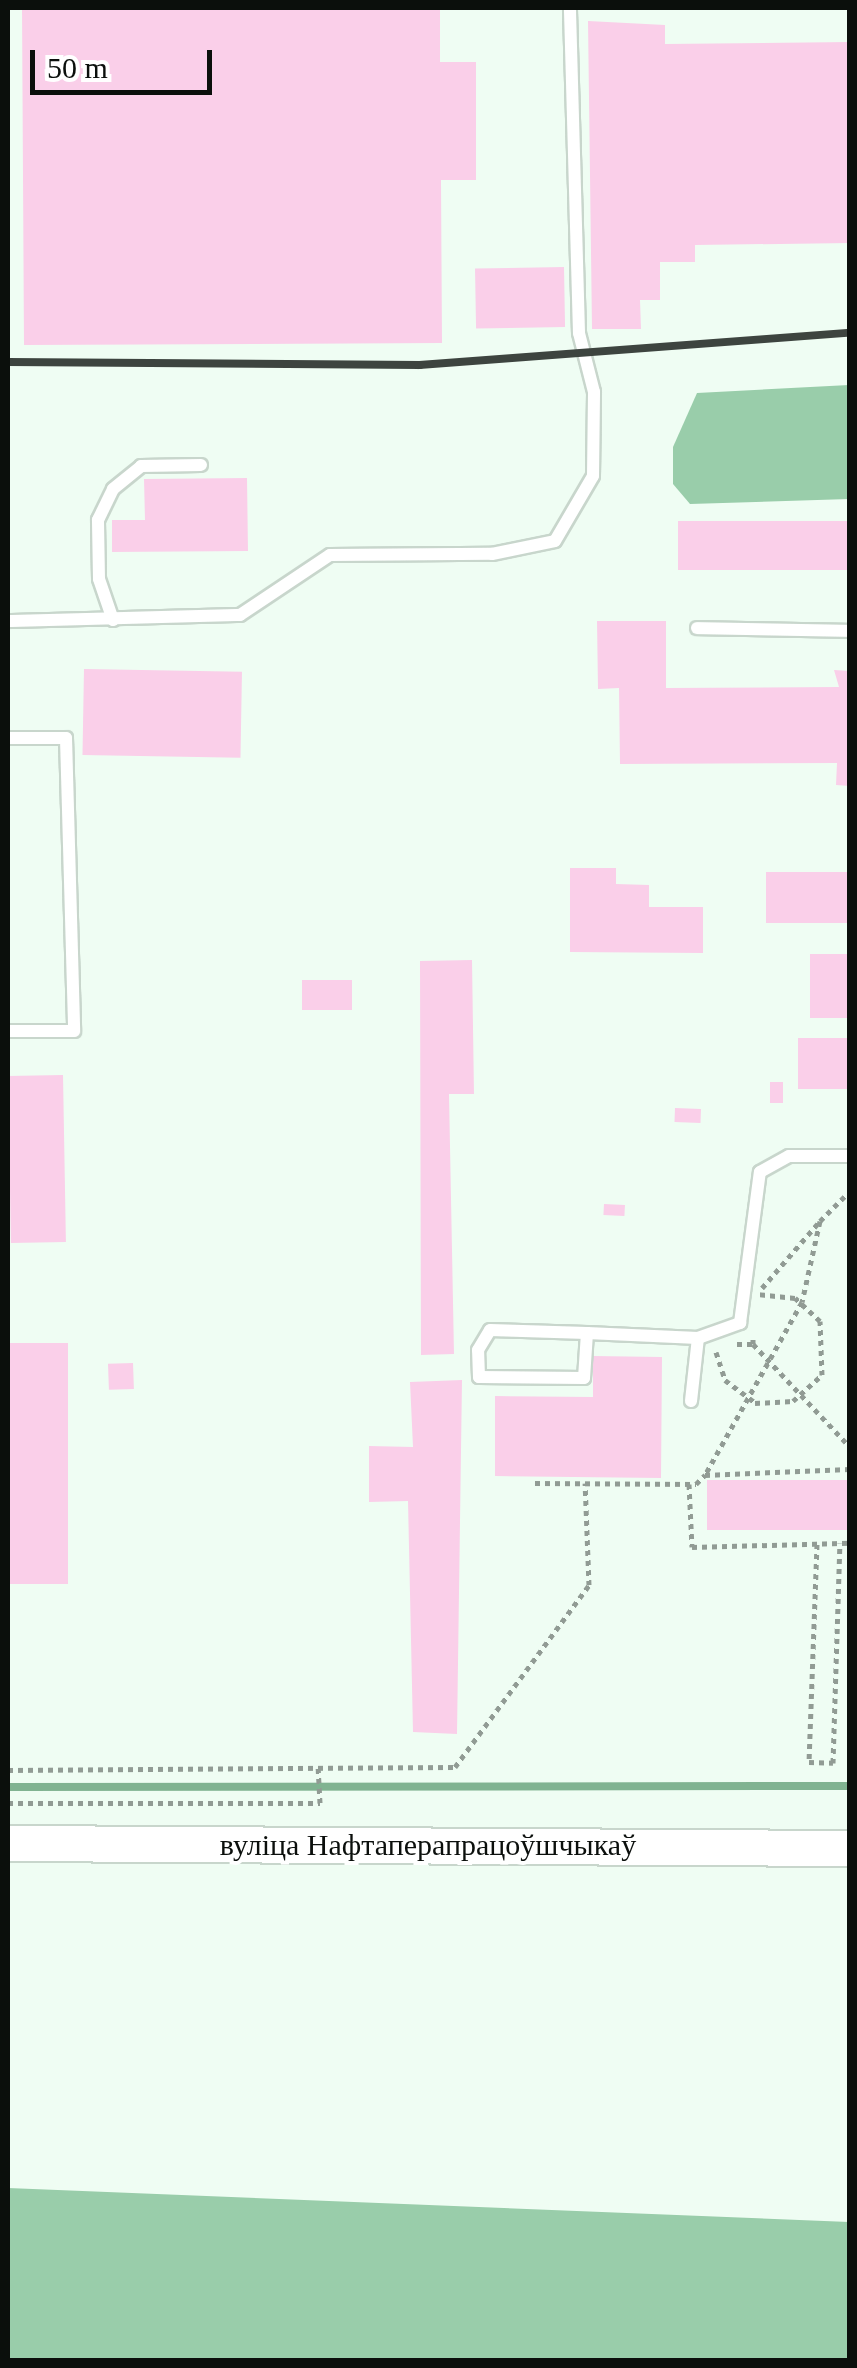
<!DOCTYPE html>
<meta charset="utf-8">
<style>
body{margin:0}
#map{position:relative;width:857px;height:2368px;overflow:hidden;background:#effdf3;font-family:Georgia,serif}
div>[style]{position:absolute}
.forest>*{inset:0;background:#99cdaa}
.stream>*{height:8px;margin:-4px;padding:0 4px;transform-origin:4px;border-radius:4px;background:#80b391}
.building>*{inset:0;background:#facfe9;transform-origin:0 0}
.path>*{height:5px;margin-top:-2.5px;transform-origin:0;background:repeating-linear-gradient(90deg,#919b94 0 5px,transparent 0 10px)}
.roads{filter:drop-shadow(2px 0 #c8d6cc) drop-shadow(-2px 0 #c8d6cc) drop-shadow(0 2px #c8d6cc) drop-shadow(0 -2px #c8d6cc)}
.service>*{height:12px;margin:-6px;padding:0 6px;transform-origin:6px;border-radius:6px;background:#fff}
.secondary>*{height:35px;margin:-17.5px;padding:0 17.5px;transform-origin:17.5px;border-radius:17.5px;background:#fff}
.rail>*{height:8px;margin:-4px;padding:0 4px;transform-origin:4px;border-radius:4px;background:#3d443f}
span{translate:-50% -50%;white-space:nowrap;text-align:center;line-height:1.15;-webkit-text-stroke:8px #fff;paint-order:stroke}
.street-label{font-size:30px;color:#0b0f0c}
.frame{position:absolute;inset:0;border:10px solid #0b0f0c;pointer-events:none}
.scale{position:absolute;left:30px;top:50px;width:182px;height:45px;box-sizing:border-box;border:5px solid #0b0f0c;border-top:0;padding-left:12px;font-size:30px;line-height:35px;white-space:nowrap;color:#0b0f0c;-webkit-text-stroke:8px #fff;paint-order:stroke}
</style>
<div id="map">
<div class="forest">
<i style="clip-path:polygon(849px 385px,849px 499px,690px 504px,673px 484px,673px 447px,697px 393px)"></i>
<i style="clip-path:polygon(8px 2188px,849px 2222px,849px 2360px,8px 2360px)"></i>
</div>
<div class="stream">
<i style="left:8px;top:1787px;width:842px;rotate:-0.07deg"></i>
</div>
<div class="building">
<i style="clip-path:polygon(22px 8px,440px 8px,440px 62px,476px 62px,476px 180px,441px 180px,442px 343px,24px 345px)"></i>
<i style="clip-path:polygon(588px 21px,665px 25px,665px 44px,850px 42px,850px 243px,695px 245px,695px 262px,660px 262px,660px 300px,640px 300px,641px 329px,592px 329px)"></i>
<i style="left:564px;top:267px;width:60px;height:89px;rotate:89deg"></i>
<i style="clip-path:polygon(247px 478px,248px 551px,112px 552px,112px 520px,145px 520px,144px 479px)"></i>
<i style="left:850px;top:521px;width:49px;height:172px;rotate:90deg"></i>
<i style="clip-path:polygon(597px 621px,666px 621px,666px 688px,839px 687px,834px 670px,850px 671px,850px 786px,836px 785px,837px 763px,620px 764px,619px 688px,598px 689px)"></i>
<i style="left:84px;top:669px;width:158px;height:86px;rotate:1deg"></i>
<i style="clip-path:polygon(570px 868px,616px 868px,616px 884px,649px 885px,649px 907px,703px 907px,703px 953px,570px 952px)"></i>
<i style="left:766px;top:872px;width:84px;height:51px"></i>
<i style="left:810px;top:954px;width:40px;height:64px"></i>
<i style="clip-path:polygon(472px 960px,474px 1094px,449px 1094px,454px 1354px,421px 1355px,420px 961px)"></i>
<i style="left:302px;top:980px;width:50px;height:30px"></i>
<i style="left:850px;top:1038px;width:51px;height:52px;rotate:90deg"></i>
<i style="left:63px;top:1075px;width:167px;height:55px;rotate:89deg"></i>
<i style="left:770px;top:1082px;width:13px;height:21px"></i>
<i style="left:675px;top:1108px;width:26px;height:14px;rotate:2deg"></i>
<i style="left:604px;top:1204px;width:21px;height:11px;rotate:3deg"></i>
<i style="left:68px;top:1343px;width:241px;height:60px;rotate:90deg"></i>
<i style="clip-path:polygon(593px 1356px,662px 1357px,661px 1478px,495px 1476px,495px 1396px,593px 1397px)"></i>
<i style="left:133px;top:1363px;width:26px;height:25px;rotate:88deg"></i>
<i style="clip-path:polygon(462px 1380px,457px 1734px,413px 1732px,408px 1501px,369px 1502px,369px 1446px,413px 1447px,410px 1382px)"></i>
<i style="left:707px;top:1480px;width:143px;height:50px"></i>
</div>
<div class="path">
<i style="left:820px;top:1221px;width:42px;rotate:-45deg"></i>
<i style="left:762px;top:1288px;width:89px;rotate:-49.1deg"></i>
<i style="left:820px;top:1221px;width:83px;rotate:102.5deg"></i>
<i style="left:802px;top:1302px;width:198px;rotate:119.3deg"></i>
<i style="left:705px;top:1475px;width:145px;rotate:-2.4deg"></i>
<i style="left:737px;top:1344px;width:16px"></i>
<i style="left:753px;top:1344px;width:8px;rotate:-90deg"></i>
<i style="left:753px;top:1344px;width:141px;rotate:46.7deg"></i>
<i style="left:716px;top:1352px;width:29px;rotate:72deg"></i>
<i style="left:725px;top:1380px;width:38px;rotate:37deg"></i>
<i style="left:755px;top:1403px;width:38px;rotate:-3deg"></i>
<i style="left:793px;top:1401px;width:39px;rotate:-42deg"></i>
<i style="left:822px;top:1375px;width:54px;rotate:-92.1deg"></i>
<i style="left:820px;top:1321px;width:34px;rotate:-137deg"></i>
<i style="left:795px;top:1298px;width:37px;rotate:-174deg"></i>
<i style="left:535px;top:1483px;width:161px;rotate:0.4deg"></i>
<i style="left:696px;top:1484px;width:13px;rotate:-45deg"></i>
<i style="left:689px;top:1484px;width:63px;rotate:87.3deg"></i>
<i style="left:692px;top:1547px;width:158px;rotate:-1.5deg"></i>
<i style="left:817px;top:1544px;width:218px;rotate:92.1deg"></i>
<i style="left:809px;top:1762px;width:24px;rotate:2deg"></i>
<i style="left:833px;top:1763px;width:220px;rotate:-88.2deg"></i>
<i style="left:8px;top:1770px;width:447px;rotate:-0.4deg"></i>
<i style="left:455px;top:1767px;width:226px;rotate:-53.6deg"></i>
<i style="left:589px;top:1585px;width:102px;rotate:-92.2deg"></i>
<i style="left:8px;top:1803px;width:312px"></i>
<i style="left:320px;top:1803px;width:35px;rotate:-93deg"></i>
</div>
<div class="roads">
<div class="service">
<i style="left:113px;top:620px;width:43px;rotate:-108.9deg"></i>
<i style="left:99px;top:579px;width:59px;rotate:-91deg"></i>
<i style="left:98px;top:520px;width:34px;rotate:-64deg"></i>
<i style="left:113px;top:489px;width:36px;rotate:-39deg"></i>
<i style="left:141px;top:466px;width:60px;rotate:-1deg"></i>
<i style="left:8px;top:621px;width:232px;rotate:-1.5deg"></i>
<i style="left:240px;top:615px;width:108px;rotate:-33.7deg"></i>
<i style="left:330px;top:555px;width:162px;rotate:-0.4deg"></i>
<i style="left:492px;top:554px;width:64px;rotate:-11.7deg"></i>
<i style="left:555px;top:541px;width:75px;rotate:-59.7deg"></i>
<i style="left:593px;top:476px;width:84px;rotate:-89.3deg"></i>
<i style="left:594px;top:392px;width:61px;rotate:-104.3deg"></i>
<i style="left:579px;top:333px;width:325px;rotate:-91.6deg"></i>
<i style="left:697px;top:628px;width:153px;rotate:1.1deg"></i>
<i style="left:8px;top:738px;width:58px"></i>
<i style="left:66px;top:738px;width:293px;rotate:88.4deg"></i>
<i style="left:74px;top:1031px;width:66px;rotate:180deg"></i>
<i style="left:490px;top:1330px;width:97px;rotate:1.8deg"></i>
<i style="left:587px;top:1333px;width:45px;rotate:93.8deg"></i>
<i style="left:584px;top:1378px;width:105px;rotate:-179.5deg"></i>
<i style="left:479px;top:1377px;width:27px;rotate:-92deg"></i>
<i style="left:478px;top:1350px;width:23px;rotate:-59deg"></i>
<i style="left:587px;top:1333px;width:111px;rotate:2.6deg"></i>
<i style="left:698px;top:1338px;width:45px;rotate:-19.7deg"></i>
<i style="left:740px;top:1323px;width:152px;rotate:-82.5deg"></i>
<i style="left:760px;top:1172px;width:33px;rotate:-29deg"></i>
<i style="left:789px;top:1156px;width:61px"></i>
<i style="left:691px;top:1401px;width:63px;rotate:-83.7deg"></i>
</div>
<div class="secondary">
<i style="left:8px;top:1843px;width:842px;rotate:0.34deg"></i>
</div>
</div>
<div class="rail">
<i style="left:8px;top:362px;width:412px;rotate:0.4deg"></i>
<i style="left:420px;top:365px;width:431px;rotate:-4.3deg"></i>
</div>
<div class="street-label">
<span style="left:428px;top:1845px">вуліца Нафтаперапрацоўшчыкаў</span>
</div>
<div class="frame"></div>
<div class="scale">50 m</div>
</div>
